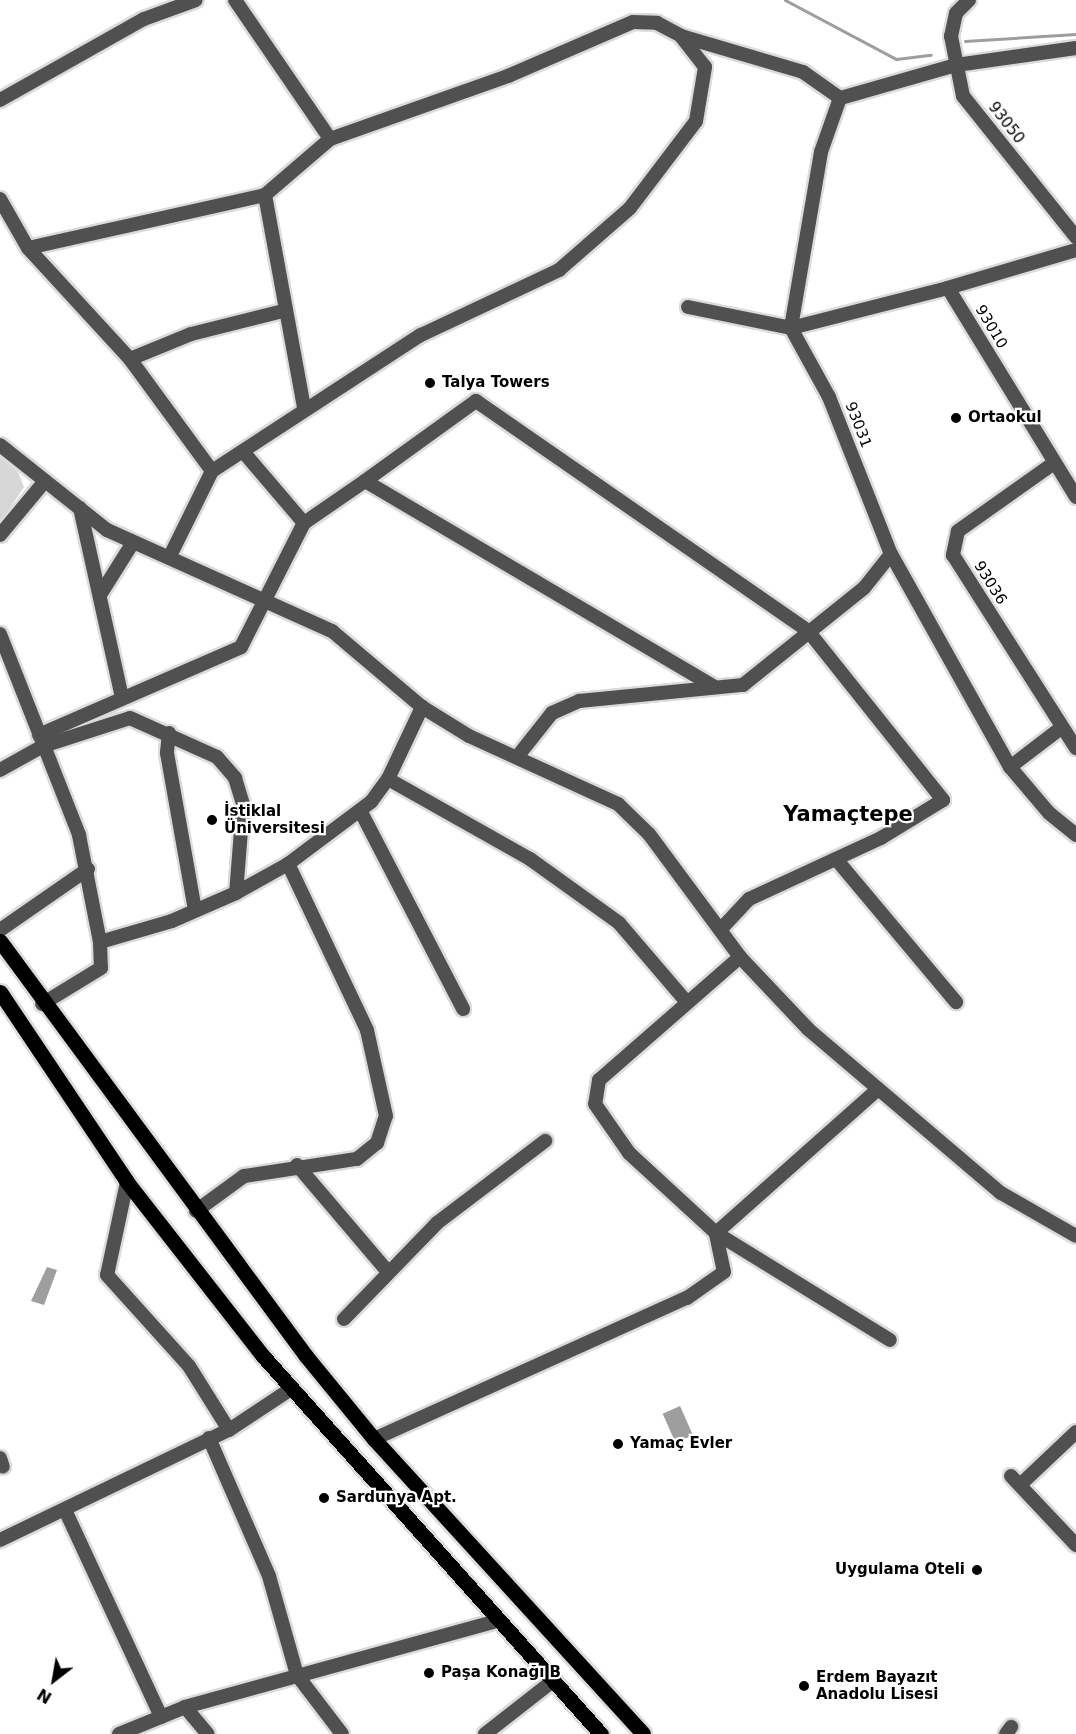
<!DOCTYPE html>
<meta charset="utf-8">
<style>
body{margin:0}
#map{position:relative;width:1076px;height:1734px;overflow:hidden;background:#fff;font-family:"DejaVu Sans",sans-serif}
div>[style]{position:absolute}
.green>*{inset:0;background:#d7d7d7}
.water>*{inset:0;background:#9e9e9e;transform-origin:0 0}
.stream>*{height:3px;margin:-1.5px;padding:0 1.5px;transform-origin:1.5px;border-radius:1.5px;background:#9e9e9e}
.roads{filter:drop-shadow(2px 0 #dbdbdb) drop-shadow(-2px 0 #dbdbdb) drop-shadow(0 2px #dbdbdb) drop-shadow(0 -2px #dbdbdb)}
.minor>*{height:14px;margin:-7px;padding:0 7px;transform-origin:7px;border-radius:7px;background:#505050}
.major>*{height:15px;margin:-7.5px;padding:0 7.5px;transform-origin:7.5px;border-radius:7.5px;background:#000}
.dots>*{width:16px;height:16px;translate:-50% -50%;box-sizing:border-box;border:3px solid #fff;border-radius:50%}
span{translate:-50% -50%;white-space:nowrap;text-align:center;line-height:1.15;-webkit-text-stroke:4.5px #fff;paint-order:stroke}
.street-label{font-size:15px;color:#000}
.poi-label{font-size:15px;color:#000;font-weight:700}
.left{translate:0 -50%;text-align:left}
.right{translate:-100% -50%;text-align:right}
.district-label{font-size:21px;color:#000;font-weight:700}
.north{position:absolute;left:24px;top:1650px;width:60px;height:60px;-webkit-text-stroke:4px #fff;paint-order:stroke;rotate:211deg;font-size:16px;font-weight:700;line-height:24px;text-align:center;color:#000}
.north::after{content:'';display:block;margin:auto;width:21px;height:27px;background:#000;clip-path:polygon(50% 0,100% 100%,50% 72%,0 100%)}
</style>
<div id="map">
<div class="green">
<i style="clip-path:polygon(0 457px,18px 472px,24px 487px,0 523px)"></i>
</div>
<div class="water">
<i style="clip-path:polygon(47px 1267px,57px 1270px,44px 1305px,31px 1301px)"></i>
<i style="left:680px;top:1406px;width:32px;height:19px;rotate:66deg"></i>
</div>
<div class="stream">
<i style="left:785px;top:0;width:126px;rotate:28deg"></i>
<i style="left:896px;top:59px;width:35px;rotate:-7deg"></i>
<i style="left:965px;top:41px;width:111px;rotate:-3.6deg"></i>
</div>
<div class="roads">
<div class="minor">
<i style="left:235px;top:0;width:168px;rotate:55.6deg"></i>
<i style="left:969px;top:0;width:18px;rotate:135deg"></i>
<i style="left:956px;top:13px;width:24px;rotate:102deg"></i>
<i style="left:951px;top:36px;width:61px;rotate:78.7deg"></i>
<i style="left:963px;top:96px;width:181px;rotate:51.3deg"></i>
<i style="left:1076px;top:48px;width:121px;rotate:171.9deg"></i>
<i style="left:956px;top:65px;width:121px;rotate:164.1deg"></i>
<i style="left:840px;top:98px;width:57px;rotate:109.4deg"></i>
<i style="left:821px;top:152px;width:179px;rotate:99.7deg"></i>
<i style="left:791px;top:328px;width:79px;rotate:61.2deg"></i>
<i style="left:829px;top:397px;width:169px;rotate:68.5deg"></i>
<i style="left:891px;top:554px;width:244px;rotate:60.8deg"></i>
<i style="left:1010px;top:767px;width:60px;rotate:49.7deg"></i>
<i style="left:1049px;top:813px;width:35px;rotate:39deg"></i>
<i style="left:0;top:100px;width:165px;rotate:-29.4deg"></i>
<i style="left:144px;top:19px;width:55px;rotate:-20.1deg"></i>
<i style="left:265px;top:195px;width:217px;rotate:79.6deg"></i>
<i style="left:0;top:199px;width:56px;rotate:60.3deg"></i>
<i style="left:28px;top:248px;width:151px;rotate:47.4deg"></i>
<i style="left:130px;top:359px;width:139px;rotate:53.8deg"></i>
<i style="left:28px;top:248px;width:243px;rotate:-12.6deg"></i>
<i style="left:265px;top:195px;width:86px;rotate:-40.7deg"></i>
<i style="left:330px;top:139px;width:189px;rotate:-19.5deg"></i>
<i style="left:508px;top:76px;width:136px;rotate:-23.4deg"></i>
<i style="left:633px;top:22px;width:24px;rotate:2deg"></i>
<i style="left:657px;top:23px;width:27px;rotate:28deg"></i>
<i style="left:681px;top:36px;width:127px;rotate:16.4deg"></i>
<i style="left:803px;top:72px;width:45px;rotate:35.1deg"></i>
<i style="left:1076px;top:250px;width:134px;rotate:163.5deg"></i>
<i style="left:948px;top:288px;width:245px;rotate:58.5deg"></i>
<i style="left:688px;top:307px;width:105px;rotate:11.5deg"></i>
<i style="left:791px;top:328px;width:162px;rotate:-14.3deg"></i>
<i style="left:130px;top:359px;width:66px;rotate:-22.3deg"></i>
<i style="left:191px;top:334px;width:95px;rotate:-14deg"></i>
<i style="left:0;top:445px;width:137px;rotate:38.5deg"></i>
<i style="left:107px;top:530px;width:247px;rotate:24.2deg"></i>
<i style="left:332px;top:631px;width:118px;rotate:40.2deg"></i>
<i style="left:422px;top:707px;width:55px;rotate:31.7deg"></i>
<i style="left:469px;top:736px;width:164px;rotate:24.5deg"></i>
<i style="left:618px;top:804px;width:43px;rotate:44.1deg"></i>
<i style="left:649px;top:834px;width:153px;rotate:53.5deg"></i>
<i style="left:740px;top:957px;width:99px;rotate:46.6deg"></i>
<i style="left:808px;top:1029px;width:253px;rotate:40.4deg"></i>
<i style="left:1001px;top:1193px;width:86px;rotate:29.8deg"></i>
<i style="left:1054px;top:463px;width:118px;rotate:144.7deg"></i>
<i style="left:958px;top:531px;width:25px;rotate:102deg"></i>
<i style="left:953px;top:555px;width:229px;rotate:57.5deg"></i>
<i style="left:365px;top:481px;width:137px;rotate:-35.8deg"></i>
<i style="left:476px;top:401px;width:405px;rotate:34.7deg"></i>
<i style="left:809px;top:632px;width:215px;rotate:51.4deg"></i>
<i style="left:943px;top:800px;width:73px;rotate:148.5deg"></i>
<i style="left:881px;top:838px;width:145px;rotate:155.2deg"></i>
<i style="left:749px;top:899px;width:42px;rotate:133.1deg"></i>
<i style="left:80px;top:508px;width:195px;rotate:77.5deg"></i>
<i style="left:304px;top:523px;width:74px;rotate:-34.5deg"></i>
<i style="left:365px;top:481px;width:404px;rotate:30.5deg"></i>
<i style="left:0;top:535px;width:70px;rotate:-50.2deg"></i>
<i style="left:170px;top:556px;width:95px;rotate:-63.7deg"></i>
<i style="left:212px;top:471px;width:249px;rotate:-33.1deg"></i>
<i style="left:421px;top:335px;width:153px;rotate:-25.2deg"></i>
<i style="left:559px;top:270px;width:94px;rotate:-41.1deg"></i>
<i style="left:630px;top:208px;width:109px;rotate:-52.8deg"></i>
<i style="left:696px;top:121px;width:55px;rotate:-80.5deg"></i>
<i style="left:705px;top:67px;width:39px;rotate:-128deg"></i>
<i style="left:100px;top:595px;width:60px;rotate:-57.9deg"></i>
<i style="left:0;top:634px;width:216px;rotate:68.5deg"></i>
<i style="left:79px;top:835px;width:109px;rotate:78.9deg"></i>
<i style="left:169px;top:733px;width:20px;rotate:96deg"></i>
<i style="left:167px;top:753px;width:159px;rotate:79.9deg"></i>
<i style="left:39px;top:735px;width:220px;rotate:-23.5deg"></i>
<i style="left:241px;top:647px;width:139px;rotate:-63.1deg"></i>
<i style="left:304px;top:523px;width:91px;rotate:-130.5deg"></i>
<i style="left:517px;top:757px;width:56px;rotate:-51.5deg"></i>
<i style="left:552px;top:713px;width:30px;rotate:-24deg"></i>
<i style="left:579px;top:701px;width:165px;rotate:-5.6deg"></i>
<i style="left:743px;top:685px;width:155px;rotate:-38.7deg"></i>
<i style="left:864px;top:588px;width:43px;rotate:-51.5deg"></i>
<i style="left:1010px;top:767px;width:64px;rotate:-37.4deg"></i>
<i style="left:0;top:770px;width:49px;rotate:-29.2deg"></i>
<i style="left:43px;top:746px;width:91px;rotate:-17.8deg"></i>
<i style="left:130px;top:718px;width:95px;rotate:24.1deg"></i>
<i style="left:217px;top:757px;width:28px;rotate:49deg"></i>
<i style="left:235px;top:778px;width:28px;rotate:73deg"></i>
<i style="left:243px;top:805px;width:88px;rotate:94.5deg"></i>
<i style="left:236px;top:893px;width:70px;rotate:156.4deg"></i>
<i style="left:172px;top:921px;width:75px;rotate:163.7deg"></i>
<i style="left:100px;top:942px;width:26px;rotate:88deg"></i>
<i style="left:101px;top:968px;width:69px;rotate:148.6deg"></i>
<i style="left:388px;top:779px;width:163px;rotate:29.4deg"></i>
<i style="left:530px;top:859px;width:110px;rotate:35.7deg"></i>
<i style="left:619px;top:923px;width:101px;rotate:49.4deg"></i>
<i style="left:361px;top:812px;width:222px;rotate:62.6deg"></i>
<i style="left:836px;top:859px;width:187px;rotate:50deg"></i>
<i style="left:288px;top:864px;width:104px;rotate:-36.8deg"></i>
<i style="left:371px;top:802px;width:29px;rotate:-54deg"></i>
<i style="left:388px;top:779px;width:80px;rotate:-64.7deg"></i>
<i style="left:0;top:930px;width:107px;rotate:-34.7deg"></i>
<i style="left:740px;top:957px;width:187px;rotate:138.9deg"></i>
<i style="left:599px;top:1080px;width:24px;rotate:99deg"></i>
<i style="left:595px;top:1104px;width:60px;rotate:55.2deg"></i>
<i style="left:629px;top:1153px;width:118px;rotate:42.6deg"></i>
<i style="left:716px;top:1233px;width:204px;rotate:31.6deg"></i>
<i style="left:297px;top:1165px;width:140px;rotate:49.6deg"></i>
<i style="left:127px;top:1182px;width:95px;rotate:102.1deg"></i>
<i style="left:107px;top:1275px;width:122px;rotate:48deg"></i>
<i style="left:189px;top:1366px;width:75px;rotate:58deg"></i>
<i style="left:196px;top:1211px;width:59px;rotate:-36.1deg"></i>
<i style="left:244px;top:1176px;width:114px;rotate:-8.6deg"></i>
<i style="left:357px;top:1159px;width:26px;rotate:-39deg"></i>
<i style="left:377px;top:1143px;width:28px;rotate:-72deg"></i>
<i style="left:386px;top:1116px;width:88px;rotate:-102.5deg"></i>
<i style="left:367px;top:1030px;width:184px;rotate:-115.4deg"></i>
<i style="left:288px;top:864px;width:60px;rotate:150.9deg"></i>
<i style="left:716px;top:1233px;width:215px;rotate:-41.6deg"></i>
<i style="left:344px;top:1319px;width:134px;rotate:-45.9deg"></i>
<i style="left:437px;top:1223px;width:136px;rotate:-37.2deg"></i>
<i style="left:209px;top:1438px;width:150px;rotate:66.5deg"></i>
<i style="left:269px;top:1576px;width:103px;rotate:74.2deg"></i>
<i style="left:297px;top:1675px;width:74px;rotate:52.7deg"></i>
<i style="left:374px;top:1439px;width:343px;rotate:-24.3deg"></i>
<i style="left:687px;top:1298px;width:45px;rotate:-35.1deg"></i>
<i style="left:724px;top:1272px;width:40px;rotate:-102deg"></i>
<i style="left:0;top:1458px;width:9px;rotate:72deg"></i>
<i style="left:1011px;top:1476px;width:95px;rotate:46.7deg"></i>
<i style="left:1020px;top:1485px;width:77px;rotate:-43.4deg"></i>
<i style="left:66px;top:1512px;width:226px;rotate:65.1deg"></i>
<i style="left:0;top:1540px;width:254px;rotate:-25.7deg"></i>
<i style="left:229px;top:1430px;width:74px;rotate:-33.5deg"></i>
<i style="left:185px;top:1707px;width:35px;rotate:50deg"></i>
<i style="left:119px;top:1734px;width:71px;rotate:-22.2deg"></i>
<i style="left:185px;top:1707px;width:325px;rotate:-15.4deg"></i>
<i style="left:485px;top:1734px;width:88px;rotate:-38deg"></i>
<i style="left:1006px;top:1734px;width:9px;rotate:-54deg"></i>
</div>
<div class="major">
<i style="left:0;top:941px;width:516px;rotate:53.6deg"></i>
<i style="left:306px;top:1356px;width:107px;rotate:50.7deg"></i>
<i style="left:374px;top:1439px;width:399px;rotate:47.6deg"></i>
<i style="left:0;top:992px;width:229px;rotate:56.2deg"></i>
<i style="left:127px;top:1182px;width:221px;rotate:52deg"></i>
<i style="left:263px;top:1356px;width:507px;rotate:48.2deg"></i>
</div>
</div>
<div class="dots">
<i style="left:430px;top:383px;background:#000"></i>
<i style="left:956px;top:418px;background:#000"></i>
<i style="left:212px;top:820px;background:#000"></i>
<i style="left:618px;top:1444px;background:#000"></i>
<i style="left:324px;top:1498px;background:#000"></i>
<i style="left:977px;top:1570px;background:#000"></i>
<i style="left:429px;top:1673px;background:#000"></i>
<i style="left:804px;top:1686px;background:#000"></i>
</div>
<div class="street-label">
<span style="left:1006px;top:123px;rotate:52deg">93050</span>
<span style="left:991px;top:327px;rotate:59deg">93010</span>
<span style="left:858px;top:425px;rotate:69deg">93031</span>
<span style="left:990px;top:583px;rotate:58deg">93036</span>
</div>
<div class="poi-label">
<span class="left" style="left:442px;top:383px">Talya Towers</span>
<span class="left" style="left:968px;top:418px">Ortaokul</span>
<span class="left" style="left:224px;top:820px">İstiklal<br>Üniversitesi</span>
<span class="left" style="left:630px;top:1444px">Yamaç Evler</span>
<span class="left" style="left:336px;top:1498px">Sardunya Apt.</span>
<span class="right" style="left:965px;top:1570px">Uygulama Oteli</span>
<span class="left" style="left:441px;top:1673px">Paşa Konağı B</span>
<span class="left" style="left:816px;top:1686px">Erdem Bayazıt<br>Anadolu Lisesi</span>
</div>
<div class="district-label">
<span style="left:848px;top:814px">Yamaçtepe</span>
</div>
<div class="north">N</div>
</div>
